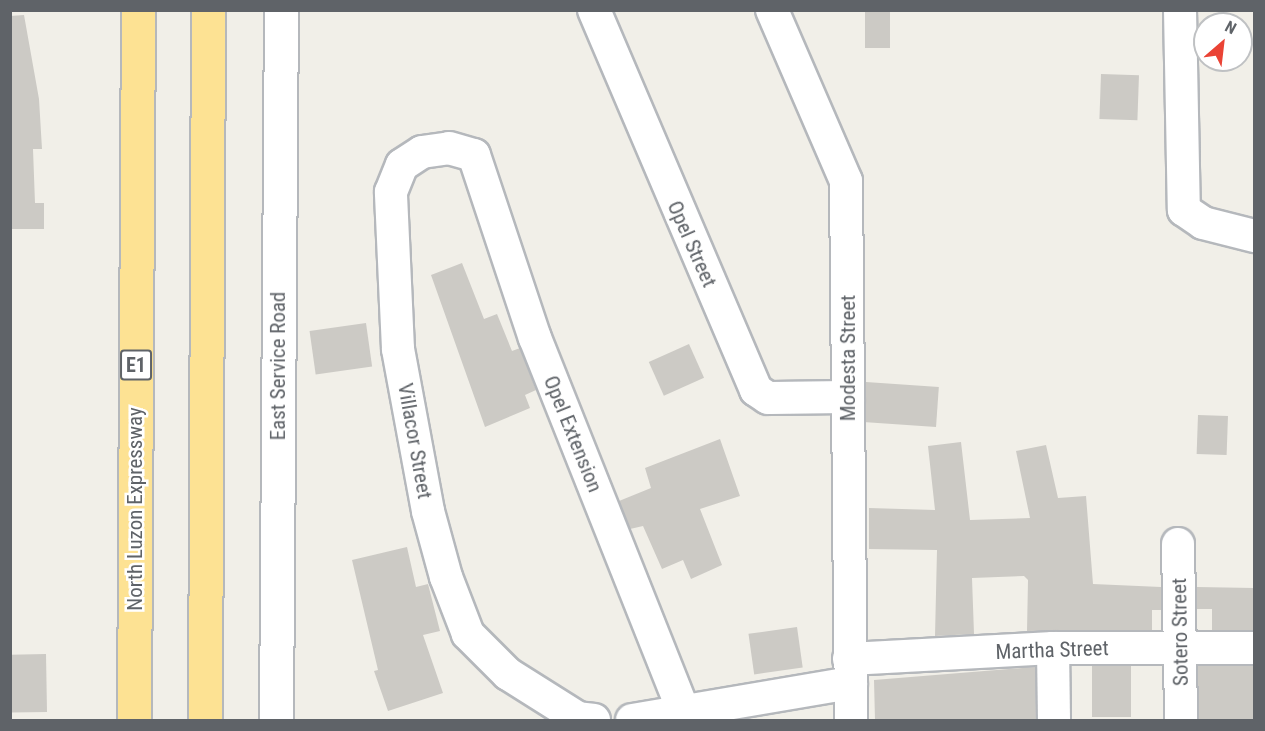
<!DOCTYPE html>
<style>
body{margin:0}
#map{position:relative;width:1265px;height:731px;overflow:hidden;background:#f1efe8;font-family:"Roboto Condensed",sans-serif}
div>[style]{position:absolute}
.building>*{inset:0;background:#cccac5;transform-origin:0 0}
.roads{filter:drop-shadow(2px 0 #b5b8bc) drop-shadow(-2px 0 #b5b8bc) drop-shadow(0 2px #b5b8bc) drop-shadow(0 -2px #b5b8bc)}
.street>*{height:32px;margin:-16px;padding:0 16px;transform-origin:16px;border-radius:16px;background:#fff}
.secondary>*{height:33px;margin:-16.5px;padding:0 16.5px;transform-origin:16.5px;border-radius:16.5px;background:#fff}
.highway>*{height:33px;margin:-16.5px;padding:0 16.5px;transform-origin:16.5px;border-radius:16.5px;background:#fde293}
span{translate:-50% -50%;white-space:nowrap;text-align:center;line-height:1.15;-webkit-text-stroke:5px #fff;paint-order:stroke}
.shield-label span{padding:2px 4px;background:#fff;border:2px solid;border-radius:4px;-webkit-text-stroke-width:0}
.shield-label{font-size:20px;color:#5f6368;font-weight:700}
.street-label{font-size:21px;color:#5f6368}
.frame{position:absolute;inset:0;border:12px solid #5f6368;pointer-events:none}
.north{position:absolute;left:1193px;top:12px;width:60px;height:60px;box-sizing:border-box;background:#fff;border:2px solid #bfc1c3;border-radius:50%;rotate:28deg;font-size:16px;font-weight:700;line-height:24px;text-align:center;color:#5f6368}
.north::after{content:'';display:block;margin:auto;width:21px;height:27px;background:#ea4335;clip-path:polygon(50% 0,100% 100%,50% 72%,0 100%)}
</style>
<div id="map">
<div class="building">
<i style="left:865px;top:10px;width:25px;height:38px"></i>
<i style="clip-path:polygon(24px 15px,39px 99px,42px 149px,33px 149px,35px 203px,44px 203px,44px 229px,10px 229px,10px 16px)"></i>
<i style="left:1101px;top:74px;width:38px;height:45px;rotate:2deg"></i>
<i style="clip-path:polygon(462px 263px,484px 319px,497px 314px,512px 351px,520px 348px,536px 390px,525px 395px,530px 408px,485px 427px,431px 275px)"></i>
<i style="left:366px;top:323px;width:44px;height:57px;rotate:82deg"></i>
<i style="left:689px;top:344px;width:37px;height:44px;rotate:66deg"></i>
<i style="left:866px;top:382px;width:73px;height:40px;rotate:4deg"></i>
<i style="left:1198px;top:415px;width:30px;height:39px;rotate:2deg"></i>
<i style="clip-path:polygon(720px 439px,740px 496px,700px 509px,722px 565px,691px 579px,683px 560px,662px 569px,643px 526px,630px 529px,619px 501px,651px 488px,645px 468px)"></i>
<i style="clip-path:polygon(961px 442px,970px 520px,1030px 518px,1016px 451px,1046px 445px,1058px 498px,1086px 496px,1093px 584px,1161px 587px,1161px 610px,1152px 610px,1152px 630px,1027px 631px,1028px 580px,1024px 576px,972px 578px,974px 634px,935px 636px,937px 550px,869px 549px,869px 508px,935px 510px,928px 446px)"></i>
<i style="clip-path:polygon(407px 547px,416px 587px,428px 584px,440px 631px,423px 635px,443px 693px,388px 711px,374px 671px,378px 670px,352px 560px)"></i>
<i style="clip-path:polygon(1197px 587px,1254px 588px,1254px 630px,1212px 630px,1212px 609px,1197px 609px)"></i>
<i style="left:797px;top:627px;width:41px;height:49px;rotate:82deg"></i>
<i style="left:46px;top:654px;width:58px;height:36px;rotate:89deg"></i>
<i style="left:1092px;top:666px;width:39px;height:51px"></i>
<i style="left:1198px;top:666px;width:56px;height:54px"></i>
<i style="clip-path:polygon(1035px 667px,1036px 720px,875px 720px,874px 680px)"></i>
</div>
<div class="roads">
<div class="street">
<i style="left:594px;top:10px;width:413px;rotate:66.9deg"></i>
<i style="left:756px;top:390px;width:14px;rotate:34deg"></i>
<i style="left:768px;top:398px;width:80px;rotate:-0.7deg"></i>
<i style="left:772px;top:10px;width:186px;rotate:66.6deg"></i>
<i style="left:846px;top:181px;width:539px;rotate:89.47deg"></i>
<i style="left:1180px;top:10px;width:200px;rotate:88.9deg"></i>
<i style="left:1184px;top:210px;width:23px;rotate:34deg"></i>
<i style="left:1203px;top:223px;width:53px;rotate:14.3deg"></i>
<i style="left:1178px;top:544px;width:176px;rotate:89deg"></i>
<i style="left:1053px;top:648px;width:72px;rotate:89.2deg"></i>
<i style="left:849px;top:659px;width:204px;rotate:-3.1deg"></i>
<i style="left:1053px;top:648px;width:201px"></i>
<i style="left:594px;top:720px;width:16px;rotate:-173deg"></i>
<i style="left:578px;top:718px;width:83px;rotate:-147.8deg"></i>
<i style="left:508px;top:674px;width:57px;rotate:-135deg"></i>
<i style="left:468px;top:634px;width:61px;rotate:-111.1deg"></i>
<i style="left:446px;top:577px;width:68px;rotate:-105.3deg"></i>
<i style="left:428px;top:511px;width:165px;rotate:-100.5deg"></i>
<i style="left:398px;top:349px;width:157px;rotate:-92.6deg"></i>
<i style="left:391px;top:192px;width:29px;rotate:-68deg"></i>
<i style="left:402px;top:165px;width:24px;rotate:-33deg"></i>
<i style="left:422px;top:152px;width:27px;rotate:-8deg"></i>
<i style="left:449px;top:148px;width:26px;rotate:16deg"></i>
<i style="left:474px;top:155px;width:193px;rotate:71.6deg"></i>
<i style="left:535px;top:338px;width:400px;rotate:68.3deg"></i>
<i style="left:632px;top:720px;width:222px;rotate:-9.6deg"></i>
</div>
<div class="secondary">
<i style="left:276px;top:720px;width:710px;rotate:-89.6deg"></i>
</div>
<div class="highway">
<i style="left:134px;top:720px;width:710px;rotate:-89.68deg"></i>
<i style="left:205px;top:720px;width:710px;rotate:-89.76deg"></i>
</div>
</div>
<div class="shield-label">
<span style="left:136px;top:365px">E1</span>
</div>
<div class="street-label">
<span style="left:692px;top:244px;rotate:66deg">Opel Street</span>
<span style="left:848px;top:358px;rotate:-90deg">Modesta Street</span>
<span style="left:278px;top:366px;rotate:-90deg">East Service Road</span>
<span style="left:573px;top:434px;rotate:68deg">Opel Extension</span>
<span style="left:415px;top:441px;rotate:80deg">Villacor Street</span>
<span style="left:135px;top:509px;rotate:-90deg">North Luzon Expressway</span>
<span style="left:1180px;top:632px;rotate:-91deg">Sotero Street</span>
<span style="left:1052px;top:650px;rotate:-2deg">Martha Street</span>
</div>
<div class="frame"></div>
<div class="north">N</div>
</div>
